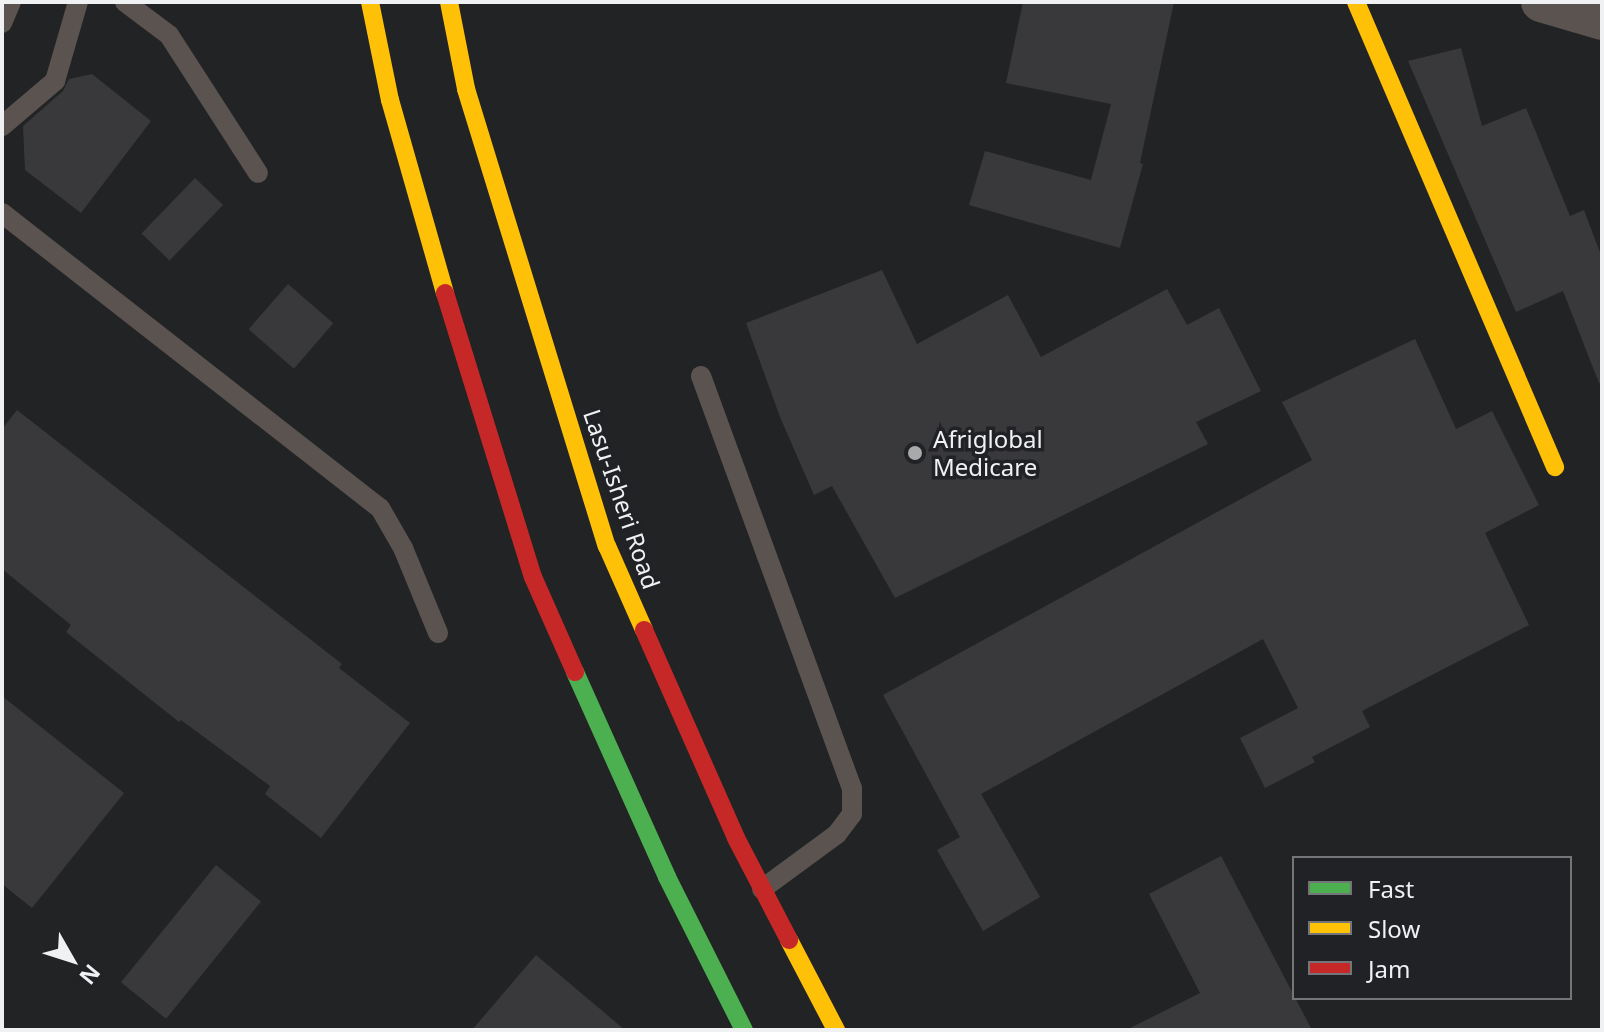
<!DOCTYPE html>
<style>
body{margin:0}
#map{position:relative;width:1604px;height:1032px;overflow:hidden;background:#222325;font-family:"Noto Sans",sans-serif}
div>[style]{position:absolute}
.building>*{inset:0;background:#39393b;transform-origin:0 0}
.lane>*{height:20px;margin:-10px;padding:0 10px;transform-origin:10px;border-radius:10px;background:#5b5350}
.street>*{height:40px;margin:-20px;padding:0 20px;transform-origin:20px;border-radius:20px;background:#5b5350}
.fast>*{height:18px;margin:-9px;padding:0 9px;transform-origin:9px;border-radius:9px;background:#4caf50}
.slow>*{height:18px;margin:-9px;padding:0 9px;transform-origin:9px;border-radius:9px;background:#ffc107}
.jam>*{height:18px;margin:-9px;padding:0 9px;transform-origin:9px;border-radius:9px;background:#c62828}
.dots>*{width:22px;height:22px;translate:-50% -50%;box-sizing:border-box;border:4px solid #212226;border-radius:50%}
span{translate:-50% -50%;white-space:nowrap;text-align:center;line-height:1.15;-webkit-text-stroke:7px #212226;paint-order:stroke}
.poi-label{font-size:24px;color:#f0f1f3}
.left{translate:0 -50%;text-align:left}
.street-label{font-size:24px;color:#f0f1f3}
.frame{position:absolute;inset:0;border:4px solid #f0f1f3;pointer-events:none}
.legend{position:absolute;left:1292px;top:856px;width:280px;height:144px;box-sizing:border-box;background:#212226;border:2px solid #747578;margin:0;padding:10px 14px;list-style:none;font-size:24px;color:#f0f1f3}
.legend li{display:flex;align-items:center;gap:16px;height:40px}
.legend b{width:40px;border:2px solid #747578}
.north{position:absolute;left:32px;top:920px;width:80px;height:80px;-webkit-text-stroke:6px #212226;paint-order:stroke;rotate:129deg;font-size:22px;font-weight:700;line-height:32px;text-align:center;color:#f0f1f3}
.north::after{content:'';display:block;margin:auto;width:28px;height:36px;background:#f0f1f3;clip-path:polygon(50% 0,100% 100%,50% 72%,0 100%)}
</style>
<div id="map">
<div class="building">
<i style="clip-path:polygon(1023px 2px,1174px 2px,1140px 163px,1143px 164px,1120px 248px,969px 205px,985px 151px,1091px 180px,1111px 104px,1006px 83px)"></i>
<i style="clip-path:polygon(1461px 48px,1482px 126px,1526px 108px,1570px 216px,1584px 210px,1602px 258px,1602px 383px,1599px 383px,1563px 291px,1516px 312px,1408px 61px)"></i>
<i style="clip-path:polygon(92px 74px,151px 121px,81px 213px,25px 170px,23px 126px,63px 91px,69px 79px)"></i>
<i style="left:195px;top:178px;width:39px;height:77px;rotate:44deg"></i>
<i style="clip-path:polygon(882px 270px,917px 344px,1008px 295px,1041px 357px,1167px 289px,1187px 325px,1219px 308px,1261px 391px,1196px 422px,1208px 444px,895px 598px,832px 486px,814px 495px,780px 417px,746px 323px)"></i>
<i style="left:288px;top:284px;width:60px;height:60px;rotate:41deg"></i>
<i style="clip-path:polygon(1415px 339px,1456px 429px,1492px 411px,1539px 505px,1485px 533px,1529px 625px,1362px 711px,1370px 727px,1312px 757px,1315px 762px,1265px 788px,1240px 738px,1298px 708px,1263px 639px,981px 794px,1040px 897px,983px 931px,937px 850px,960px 837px,883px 695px,1312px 460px,1282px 402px)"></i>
<i style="clip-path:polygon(17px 410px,342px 664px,339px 668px,410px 723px,321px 838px,265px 794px,270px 786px,181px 720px,179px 722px,66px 632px,71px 625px,2px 569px,2px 429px)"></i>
<i style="clip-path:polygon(2px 696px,124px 793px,32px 908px,2px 884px)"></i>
<i style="clip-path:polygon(1221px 856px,1312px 1030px,1126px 1030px,1200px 993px,1149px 894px)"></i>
<i style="left:216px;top:865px;width:58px;height:151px;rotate:39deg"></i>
<i style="clip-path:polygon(536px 955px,625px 1030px,472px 1030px)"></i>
</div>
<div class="lane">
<i style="left:125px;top:2px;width:55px;rotate:36.9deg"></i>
<i style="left:169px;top:35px;width:164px;rotate:57.2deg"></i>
<i style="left:2px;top:23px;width:23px;rotate:-67deg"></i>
<i style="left:2px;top:126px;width:70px;rotate:-40.3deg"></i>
<i style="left:55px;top:81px;width:82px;rotate:-73.8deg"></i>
<i style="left:2px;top:213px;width:479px;rotate:38deg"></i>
<i style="left:380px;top:508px;width:46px;rotate:60.1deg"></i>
<i style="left:403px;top:548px;width:92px;rotate:67.6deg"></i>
<i style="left:701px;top:376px;width:439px;rotate:69.9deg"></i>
<i style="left:852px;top:788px;width:26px;rotate:90deg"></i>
<i style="left:852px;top:814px;width:25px;rotate:127deg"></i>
<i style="left:837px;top:834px;width:93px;rotate:143.7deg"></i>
</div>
<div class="street">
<i style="left:1541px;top:2px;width:64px;rotate:16.4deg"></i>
</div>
<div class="fast">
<i style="left:575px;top:672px;width:225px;rotate:65.8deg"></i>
<i style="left:667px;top:877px;width:171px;rotate:63.3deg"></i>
</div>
<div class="slow">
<i style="left:370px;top:2px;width:100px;rotate:78.5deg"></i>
<i style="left:390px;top:100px;width:201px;rotate:74.1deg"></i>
<i style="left:449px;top:2px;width:89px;rotate:78.9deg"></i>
<i style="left:466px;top:89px;width:478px;rotate:72.9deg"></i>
<i style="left:607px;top:546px;width:92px;rotate:66.2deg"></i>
<i style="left:1356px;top:2px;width:506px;rotate:66.83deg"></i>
<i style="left:789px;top:940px;width:102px;rotate:62.4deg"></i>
</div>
<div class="jam">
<i style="left:445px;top:293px;width:297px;rotate:72.8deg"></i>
<i style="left:533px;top:577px;width:104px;rotate:66.1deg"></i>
<i style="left:644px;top:630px;width:227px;rotate:66.1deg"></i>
<i style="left:736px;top:838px;width:115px;rotate:62.5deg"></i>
</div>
<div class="dots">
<i style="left:915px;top:453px;background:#a8a9ab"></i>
</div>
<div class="poi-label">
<span class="left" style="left:933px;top:453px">Afriglobal<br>Medicare</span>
</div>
<div class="street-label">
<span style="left:622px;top:499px;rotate:71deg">Lasu-Isheri Road</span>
</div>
<div class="frame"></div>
<ul class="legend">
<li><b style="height:10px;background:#4caf50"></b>Fast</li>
<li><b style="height:10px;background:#ffc107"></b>Slow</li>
<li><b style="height:10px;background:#c62828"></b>Jam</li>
</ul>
<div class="north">N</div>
</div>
